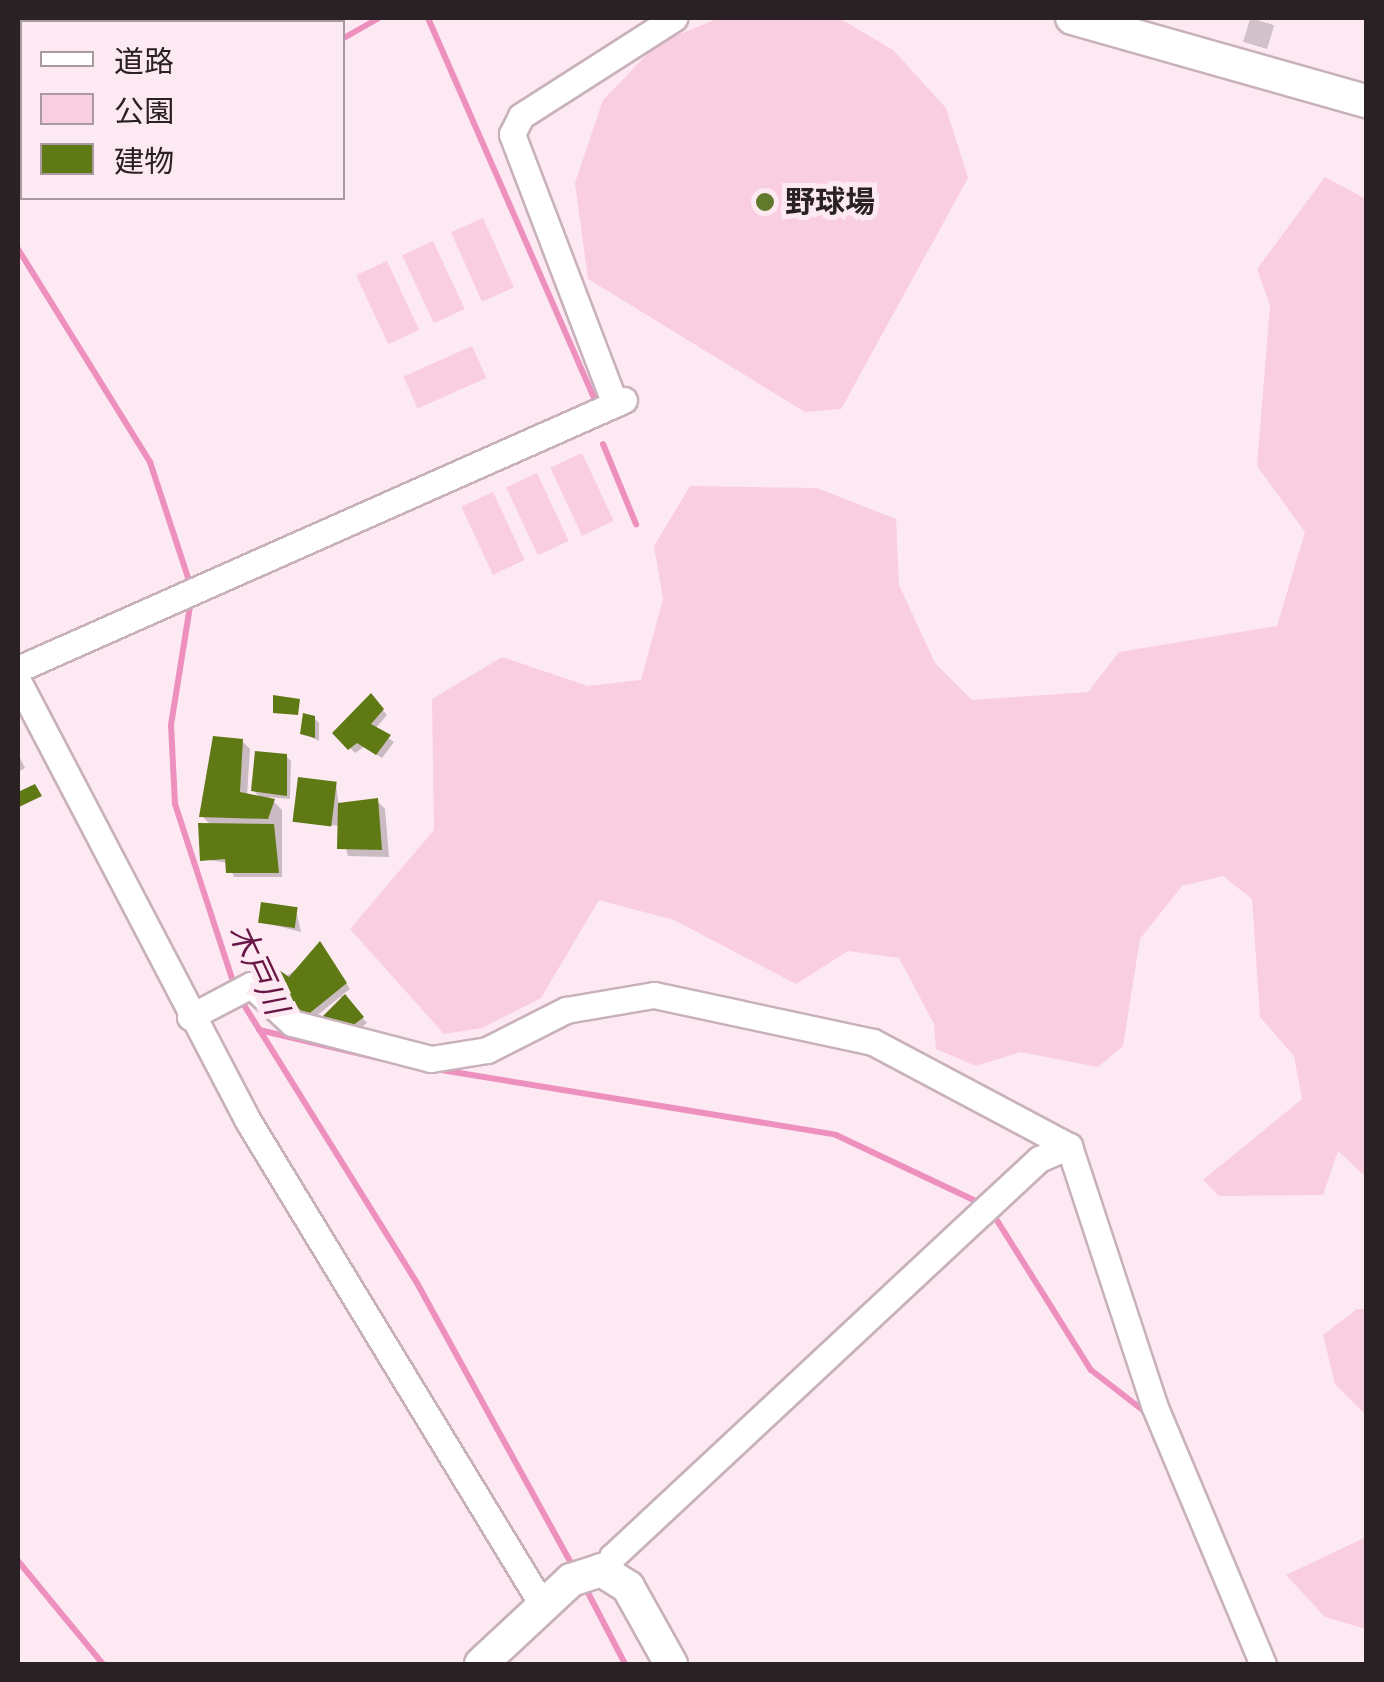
<!DOCTYPE html>
<meta charset="utf-8">
<style>
body{margin:0}
#map{position:relative;width:1384px;height:1682px;overflow:hidden;background:#fde9f2;font-family:"Space Grotesk","Noto Sans JP",sans-serif}
div>[style]{position:absolute}
.green>*{inset:0;background:#facee1;transform-origin:0 0}
.shadow>*{inset:0;background:#0003}
.stream>*{height:6px;margin:-3px;padding:0 3px;transform-origin:3px;border-radius:3px;background:#ee90be}
.building>*{inset:0;background:#5f7a15;transform-origin:0 0}
.minor-tunnel>*{height:25px;margin-top:-12.5px;transform-origin:0;background:repeating-linear-gradient(90deg,#d3c1c9 0 25px,transparent 0 37px)}
.roads{filter:drop-shadow(2px 0 #c8b1bb) drop-shadow(-2px 0 #c8b1bb) drop-shadow(0 2px #c8b1bb) drop-shadow(0 -2px #c8b1bb)}
.minor>*{height:25px;margin:-12.5px;padding:0 12.5px;transform-origin:12.5px;border-radius:12.5px;background:#fff}
.major>*{height:32px;margin:-16px;padding:0 16px;transform-origin:16px;border-radius:16px;background:#fff}
.dots>*{width:28px;height:28px;translate:-50% -50%;box-sizing:border-box;border:5px solid #fde9f2;border-radius:50%}
span{translate:-50% -50%;white-space:nowrap;text-align:center;line-height:1.15;-webkit-text-stroke:10px #fde9f2;paint-order:stroke}
.poi-label{font-size:30px;color:#2a2125;font-weight:700}
.left{translate:0 -50%;text-align:left}
.water-label{font-size:32px;color:#681645;font-style:italic}
.frame{position:absolute;inset:0;border:20px solid #2a2125;pointer-events:none}
.legend{position:absolute;left:20px;top:20px;width:325px;height:180px;box-sizing:border-box;background:#fde9f2;border:2px solid #a999a0;margin:0;padding:12px 18px;list-style:none;font-size:30px;color:#2a2125}
.legend li{display:flex;align-items:center;gap:20px;height:50px}
.legend b{width:50px;border:2px solid #a999a0}
</style>
<div id="map">
<div class="green">
<i style="clip-path:polygon(719px 18px,839px 18px,893px 50px,946px 108px,968px 178px,841px 409px,805px 412px,588px 279px,575px 183px,603px 100px,658px 43px)"></i>
<i style="clip-path:polygon(1325px 177px,1366px 199px,1366px 1177px,1338px 1151px,1323px 1195px,1219px 1196px,1203px 1180px,1302px 1099px,1294px 1056px,1260px 1017px,1252px 899px,1223px 876px,1182px 886px,1140px 939px,1123px 1046px,1098px 1067px,1020px 1052px,976px 1066px,936px 1049px,934px 1024px,899px 958px,848px 951px,796px 984px,674px 920px,599px 900px,541px 998px,482px 1028px,444px 1034px,350px 929px,434px 830px,432px 699px,502px 657px,588px 686px,641px 680px,663px 599px,654px 546px,690px 486px,817px 488px,896px 519px,899px 585px,935px 663px,972px 700px,1088px 692px,1119px 652px,1277px 626px,1305px 532px,1257px 466px,1270px 305px,1257px 269px)"></i>
<i style="left:483px;top:218px;width:76px;height:35px;rotate:66deg"></i>
<i style="left:433px;top:241px;width:75px;height:34px;rotate:65deg"></i>
<i style="left:387px;top:261px;width:76px;height:34px;rotate:65deg"></i>
<i style="left:472px;top:346px;width:35px;height:75px;rotate:66deg"></i>
<i style="left:582px;top:453px;width:75px;height:35px;rotate:65deg"></i>
<i style="left:537px;top:473px;width:75px;height:34px;rotate:65deg"></i>
<i style="left:493px;top:492px;width:75px;height:35px;rotate:65deg"></i>
<i style="clip-path:polygon(1357px 1309px,1366px 1309px,1366px 1415px,1335px 1384px,1323px 1335px)"></i>
<i style="clip-path:polygon(1366px 1537px,1366px 1629px,1325px 1617px,1286px 1575px)"></i>
</div>
<div class="shadow">
<i style="clip-path:polygon(375px 701px,387px 715px,375px 729px,394px 742px,382px 758px,364px 747px,355px 753px,336px 733px)"></i>
<i style="clip-path:polygon(314px 718px,319px 723px,319px 741px,303px 733px)"></i>
<i style="clip-path:polygon(242px 741px,250px 749px,247px 796px,262px 799px,253px 790px,286px 756px,291px 761px,290px 799px,269px 797px,282px 810px,282px 877px,234px 877px,228px 863px,202px 859px,211px 825px,202px 816px)"></i>
<i style="clip-path:polygon(18px 754px,25px 768px,18px 772px)"></i>
<i style="clip-path:polygon(336px 785px,339px 806px,377px 801px,385px 809px,389px 857px,348px 856px,340px 826px,296px 821px)"></i>
<i style="clip-path:polygon(296px 910px,301px 932px,262px 922px)"></i>
<i style="clip-path:polygon(324px 949px,350px 989px,342px 995px,367px 1023px,350px 1036px,341px 996px,313px 1019px,269px 989px)"></i>
</div>
<div class="stream">
<i style="left:428px;top:18px;width:417px;rotate:66.4deg"></i>
<i style="left:342px;top:39px;width:43px;rotate:-29.6deg"></i>
<i style="left:18px;top:132px;width:11px;rotate:68deg"></i>
<i style="left:18px;top:249px;width:251px;rotate:58.2deg"></i>
<i style="left:150px;top:462px;width:132px;rotate:71.8deg"></i>
<i style="left:603px;top:444px;width:87px;rotate:67.6deg"></i>
<i style="left:191px;top:600px;width:127px;rotate:99.1deg"></i>
<i style="left:171px;top:725px;width:79px;rotate:87.1deg"></i>
<i style="left:175px;top:804px;width:190px;rotate:71.9deg"></i>
<i style="left:239px;top:997px;width:337px;rotate:58.1deg"></i>
<i style="left:417px;top:1283px;width:325px;rotate:61.2deg"></i>
<i style="left:259px;top:1030px;width:127px;rotate:13.2deg"></i>
<i style="left:435px;top:1069px;width:406px;rotate:9.3deg"></i>
<i style="left:836px;top:1135px;width:164px;rotate:25.3deg"></i>
<i style="left:993px;top:1214px;width:184px;rotate:57.9deg"></i>
<i style="left:1091px;top:1370px;width:72px;rotate:37.7deg"></i>
<i style="left:18px;top:1561px;width:134px;rotate:50.5deg"></i>
<i style="left:585px;top:1587px;width:87px;rotate:62.5deg"></i>
</div>
<div class="building">
<i style="clip-path:polygon(371px 693px,384px 709px,371px 724px,391px 735px,376px 755px,357px 743px,348px 750px,332px 733px)"></i>
<i style="clip-path:polygon(273px 695px,300px 699px,298px 715px,273px 713px)"></i>
<i style="clip-path:polygon(303px 713px,315px 716px,315px 738px,300px 734px)"></i>
<i style="clip-path:polygon(213px 736px,243px 739px,240px 792px,275px 799px,268px 819px,199px 817px)"></i>
<i style="clip-path:polygon(255px 751px,287px 754px,287px 796px,251px 791px)"></i>
<i style="left:298px;top:777px;width:39px;height:45px;rotate:7deg"></i>
<i style="clip-path:polygon(35px 784px,42px 796px,19px 807px,18px 792px)"></i>
<i style="clip-path:polygon(378px 798px,382px 850px,337px 849px,338px 803px)"></i>
<i style="clip-path:polygon(198px 823px,274px 824px,279px 873px,226px 873px,225px 859px,200px 861px)"></i>
<i style="left:261px;top:902px;width:37px;height:21px;rotate:8deg"></i>
<i style="clip-path:polygon(320px 941px,347px 983px,306px 1016px,261px 984px,275px 967px,289px 977px)"></i>
<i style="clip-path:polygon(345px 994px,364px 1017px,344px 1032px,319px 1020px)"></i>
</div>
<div class="minor-tunnel">
<i style="left:1255px;top:45px;width:28px;rotate:-73deg"></i>
</div>
<div class="roads">
<div class="minor">
<i style="left:615px;top:404px;width:289px;rotate:-110.9deg"></i>
<i style="left:512px;top:134px;width:20px;rotate:-63deg"></i>
<i style="left:521px;top:116px;width:182px;rotate:-32.6deg"></i>
<i style="left:18px;top:669px;width:663px;rotate:-23.94deg"></i>
<i style="left:18px;top:681px;width:496px;rotate:62.4deg"></i>
<i style="left:248px;top:1121px;width:568px;rotate:58.69deg"></i>
<i style="left:190px;top:1017px;width:69px;rotate:-27.7deg"></i>
<i style="left:251px;top:985px;width:56px;rotate:42.8deg"></i>
<i style="left:292px;top:1023px;width:144px;rotate:14.5deg"></i>
<i style="left:431px;top:1059px;width:57px;rotate:-9.1deg"></i>
<i style="left:487px;top:1050px;width:89px;rotate:-26.9deg"></i>
<i style="left:566px;top:1010px;width:89px;rotate:-9.7deg"></i>
<i style="left:654px;top:995px;width:224px;rotate:12.1deg"></i>
<i style="left:873px;top:1042px;width:222px;rotate:28deg"></i>
<i style="left:1069px;top:1146px;width:273px;rotate:71.8deg"></i>
<i style="left:1154px;top:1405px;width:281px;rotate:67.2deg"></i>
<i style="left:608px;top:1570px;width:14px;rotate:-73deg"></i>
<i style="left:612px;top:1557px;width:506px;rotate:-43deg"></i>
<i style="left:982px;top:1212px;width:78px;rotate:-42.9deg"></i>
<i style="left:1039px;top:1159px;width:33px;rotate:-23deg"></i>
</div>
<div class="major">
<i style="left:1072px;top:18px;width:305px;rotate:15.8deg"></i>
<i style="left:481px;top:1664px;width:123px;rotate:-43deg"></i>
<i style="left:571px;top:1580px;width:32px;rotate:-18deg"></i>
<i style="left:601px;top:1570px;width:32px;rotate:32deg"></i>
<i style="left:628px;top:1587px;width:88px;rotate:60.8deg"></i>
</div>
</div>
<div class="dots">
<i style="left:765px;top:202px;background:#61792a"></i>
</div>
<div class="poi-label">
<span class="left" style="left:785px;top:202px">野球場</span>
</div>
<div class="water-label">
<span style="left:258px;top:969px;rotate:65deg">木戸川</span>
</div>
<div class="frame"></div>
<ul class="legend">
<li><b style="height:12px;background:#fff"></b>道路</li>
<li><b style="height:28px;background:#facee1"></b>公園</li>
<li><b style="height:28px;background:#5f7a15"></b>建物</li>
</ul>
</div>
